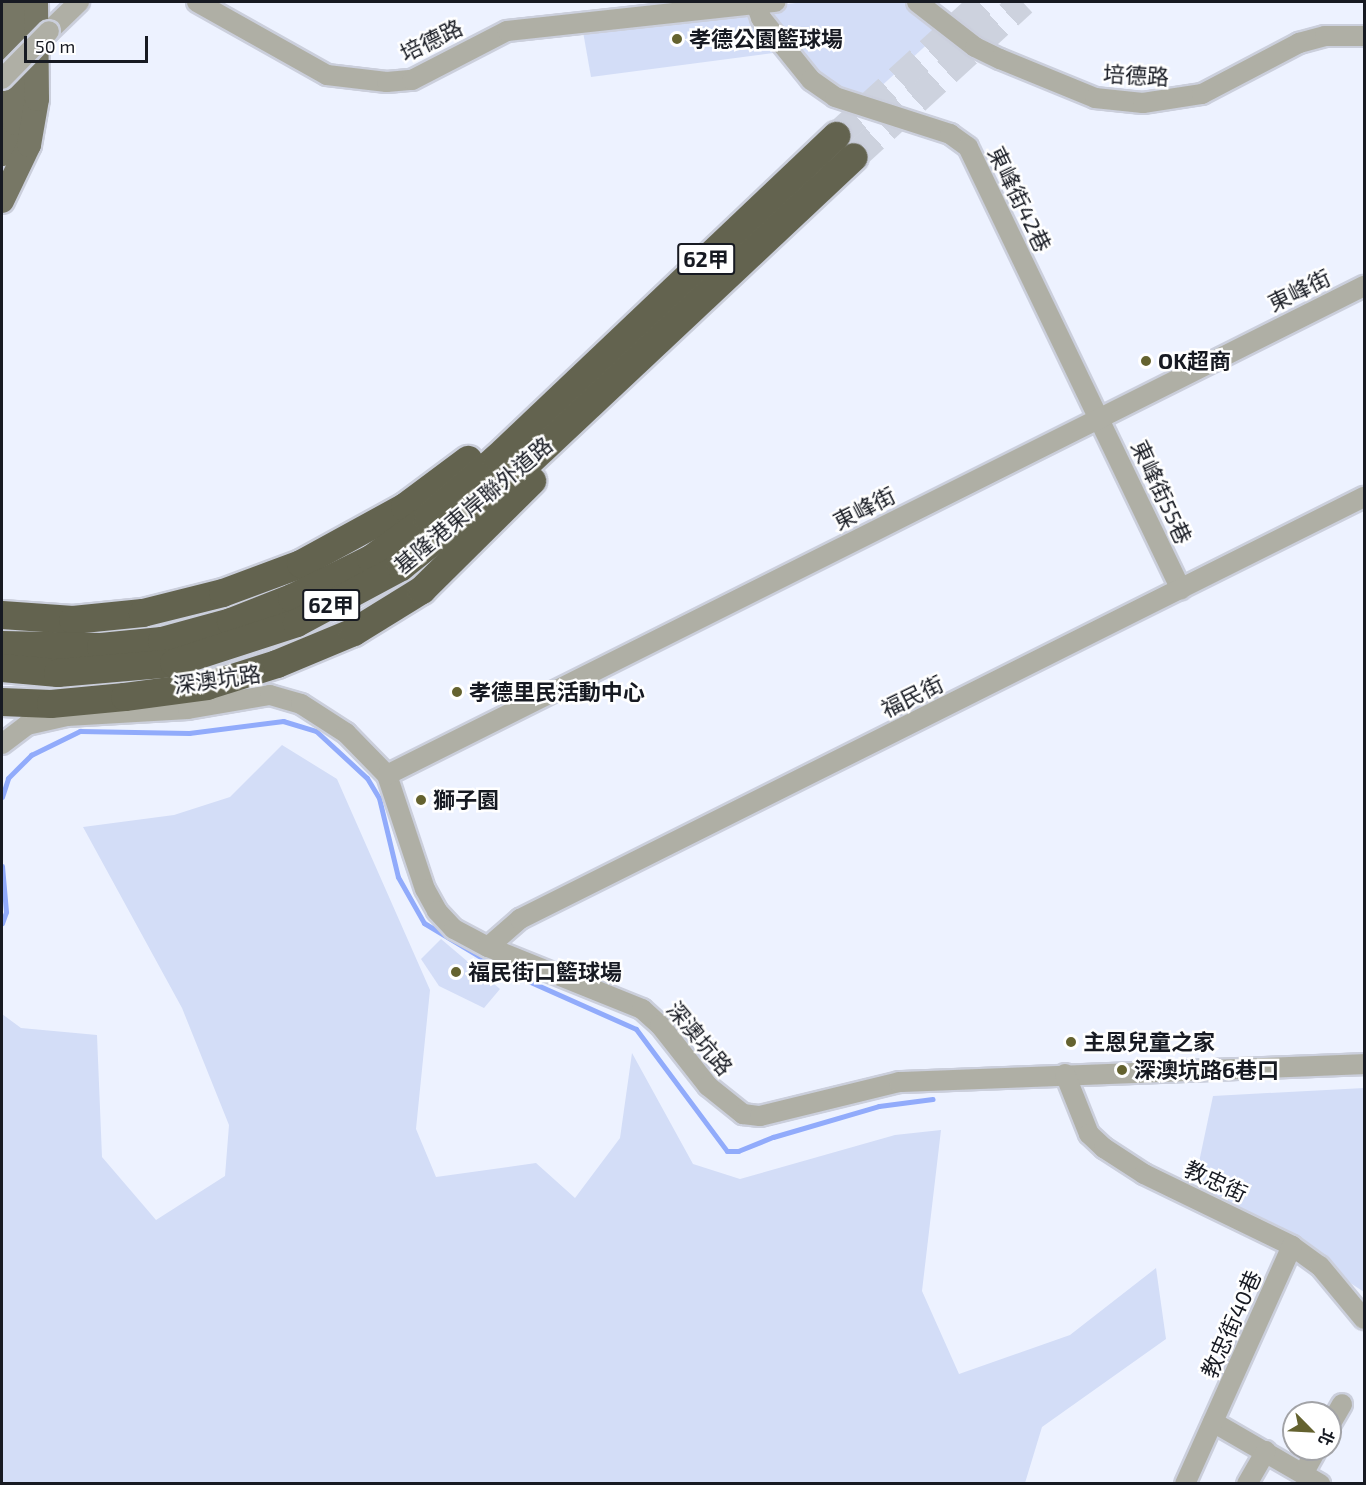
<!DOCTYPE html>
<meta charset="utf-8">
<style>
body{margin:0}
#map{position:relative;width:1366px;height:1485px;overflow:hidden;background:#edf2ff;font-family:"Exo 2","Noto Sans TC",sans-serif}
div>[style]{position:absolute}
.green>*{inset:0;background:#d3ddf7}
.stream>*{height:5px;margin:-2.5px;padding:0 2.5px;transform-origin:2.5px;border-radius:2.5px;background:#91abfb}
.highway-tunnel>*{height:28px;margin-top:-14px;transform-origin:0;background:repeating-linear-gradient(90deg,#cdd2de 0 28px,transparent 0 42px)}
.roads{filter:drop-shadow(2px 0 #cbcfdc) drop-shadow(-2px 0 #cbcfdc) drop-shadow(0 2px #cbcfdc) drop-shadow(0 -2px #cbcfdc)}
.minor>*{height:20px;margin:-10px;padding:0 10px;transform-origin:10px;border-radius:10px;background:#afafa5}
.major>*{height:24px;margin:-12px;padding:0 12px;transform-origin:12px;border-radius:12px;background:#777765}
.highway>*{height:28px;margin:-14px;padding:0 14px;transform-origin:14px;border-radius:14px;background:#63634f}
.bridges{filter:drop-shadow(2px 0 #cbcfdc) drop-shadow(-2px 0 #cbcfdc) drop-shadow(0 2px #cbcfdc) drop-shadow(0 -2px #cbcfdc)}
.minor-bridge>*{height:20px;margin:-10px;padding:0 10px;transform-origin:10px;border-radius:10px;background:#afafa5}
.dots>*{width:16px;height:16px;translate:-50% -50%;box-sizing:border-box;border:3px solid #fff;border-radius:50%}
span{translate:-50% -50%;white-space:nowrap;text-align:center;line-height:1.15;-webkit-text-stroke:5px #fff;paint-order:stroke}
.shield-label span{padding:2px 4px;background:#fff;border:2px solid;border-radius:4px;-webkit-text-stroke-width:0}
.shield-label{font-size:21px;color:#171a22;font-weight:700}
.poi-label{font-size:22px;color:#171a22;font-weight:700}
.left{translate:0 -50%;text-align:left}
.street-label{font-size:22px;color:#171a22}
.frame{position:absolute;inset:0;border:3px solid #171a22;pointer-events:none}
.north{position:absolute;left:1282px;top:1401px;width:60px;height:60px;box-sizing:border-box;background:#fff;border:2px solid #a2a3a7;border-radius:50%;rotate:114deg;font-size:16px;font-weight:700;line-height:24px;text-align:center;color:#171a22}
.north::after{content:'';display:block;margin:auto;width:21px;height:27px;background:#64622f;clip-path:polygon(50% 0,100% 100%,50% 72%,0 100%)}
.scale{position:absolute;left:24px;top:36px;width:124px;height:27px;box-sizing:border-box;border:3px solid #171a22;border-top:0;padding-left:8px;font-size:18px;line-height:21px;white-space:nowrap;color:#171a22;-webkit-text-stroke:4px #fff;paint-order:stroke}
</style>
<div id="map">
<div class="green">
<i style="clip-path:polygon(804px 2px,912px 2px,944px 29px,866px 100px,837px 91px,814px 76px,763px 7px)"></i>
<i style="clip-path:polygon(749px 11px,781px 52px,591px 77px,582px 26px)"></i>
<i style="clip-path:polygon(282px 745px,337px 779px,430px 990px,416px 1129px,436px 1177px,536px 1163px,575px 1198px,620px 1138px,632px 1053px,693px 1164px,740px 1179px,895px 1135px,941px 1130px,922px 1291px,959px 1374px,1070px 1335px,1156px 1268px,1166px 1339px,1042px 1427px,1025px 1483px,2px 1483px,2px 1014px,21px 1028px,97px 1035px,102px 1157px,156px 1220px,225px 1176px,229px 1125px,182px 1008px,83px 827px,174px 815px,230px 797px)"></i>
<i style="clip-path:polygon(441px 939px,500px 989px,484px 1008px,439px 986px,421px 959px)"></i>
<i style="clip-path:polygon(1364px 1088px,1364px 1292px,1195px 1181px,1213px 1096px)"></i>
</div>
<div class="stream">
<i style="left:2px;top:797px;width:20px;rotate:-72deg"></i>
<i style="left:8px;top:778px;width:33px;rotate:-45deg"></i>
<i style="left:31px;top:755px;width:55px;rotate:-26.1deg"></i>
<i style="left:80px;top:731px;width:109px;rotate:1.1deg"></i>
<i style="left:189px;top:733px;width:95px;rotate:-7.3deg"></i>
<i style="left:283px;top:721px;width:34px;rotate:17deg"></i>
<i style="left:316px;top:731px;width:69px;rotate:42.7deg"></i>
<i style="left:367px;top:778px;width:23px;rotate:59deg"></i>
<i style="left:379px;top:798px;width:81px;rotate:76.5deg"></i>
<i style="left:398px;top:877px;width:53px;rotate:60.5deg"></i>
<i style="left:424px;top:923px;width:87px;rotate:31deg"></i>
<i style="left:499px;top:968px;width:150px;rotate:24deg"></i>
<i style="left:636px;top:1029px;width:152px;rotate:53.3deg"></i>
<i style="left:727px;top:1151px;width:11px"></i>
<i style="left:738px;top:1151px;width:38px;rotate:-22deg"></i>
<i style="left:773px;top:1137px;width:110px;rotate:-16.3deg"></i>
<i style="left:879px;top:1106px;width:54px;rotate:-7.4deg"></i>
<i style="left:2px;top:866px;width:46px;rotate:85deg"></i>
<i style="left:6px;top:912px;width:12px;rotate:110deg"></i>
</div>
<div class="highway-tunnel">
<i style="left:836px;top:136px;width:200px;rotate:-42.2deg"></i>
<i style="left:854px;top:157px;width:229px;rotate:-42.5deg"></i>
</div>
<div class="roads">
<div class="minor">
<i style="left:197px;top:2px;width:149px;rotate:29.3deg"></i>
<i style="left:327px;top:75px;width:60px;rotate:6.7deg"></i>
<i style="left:387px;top:82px;width:25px;rotate:-5deg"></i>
<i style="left:412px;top:80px;width:107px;rotate:-27.3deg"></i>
<i style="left:507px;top:31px;width:270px;rotate:-6.2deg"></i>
<i style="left:917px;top:2px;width:73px;rotate:37.8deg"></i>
<i style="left:975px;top:47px;width:28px;rotate:26deg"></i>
<i style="left:1000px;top:59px;width:103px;rotate:22.3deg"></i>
<i style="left:1095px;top:98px;width:48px;rotate:5.9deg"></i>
<i style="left:1143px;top:103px;width:60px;rotate:-8.7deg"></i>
<i style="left:1202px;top:94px;width:110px;rotate:-27.7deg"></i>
<i style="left:1299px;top:43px;width:27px;rotate:-15deg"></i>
<i style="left:1325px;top:36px;width:39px"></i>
<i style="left:756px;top:4px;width:15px;rotate:70deg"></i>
<i style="left:761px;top:18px;width:80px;rotate:51.1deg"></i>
<i style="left:811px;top:80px;width:29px;rotate:35deg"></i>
<i style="left:835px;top:97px;width:121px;rotate:17.8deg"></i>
<i style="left:950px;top:134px;width:22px;rotate:36deg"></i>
<i style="left:968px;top:147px;width:491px;rotate:64.3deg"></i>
<i style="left:49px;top:31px;width:42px;rotate:-44deg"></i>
<i style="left:2px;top:744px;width:31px;rotate:-37deg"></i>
<i style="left:27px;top:725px;width:41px;rotate:-12.7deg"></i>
<i style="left:67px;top:716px;width:121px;rotate:-3.3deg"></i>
<i style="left:188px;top:709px;width:83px;rotate:-9.7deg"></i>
<i style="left:270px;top:695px;width:32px;rotate:16deg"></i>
<i style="left:301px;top:704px;width:54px;rotate:32.8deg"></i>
<i style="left:346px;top:733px;width:59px;rotate:45.7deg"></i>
<i style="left:387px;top:775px;width:120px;rotate:71.6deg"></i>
<i style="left:425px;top:889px;width:25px;rotate:61deg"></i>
<i style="left:437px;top:911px;width:25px;rotate:47deg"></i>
<i style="left:454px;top:929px;width:38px;rotate:28deg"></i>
<i style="left:488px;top:947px;width:166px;rotate:21.9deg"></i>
<i style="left:642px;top:1009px;width:24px;rotate:42deg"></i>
<i style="left:660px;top:1025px;width:78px;rotate:51.8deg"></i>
<i style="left:708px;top:1086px;width:45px;rotate:38.7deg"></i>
<i style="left:743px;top:1114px;width:17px;rotate:7deg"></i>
<i style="left:760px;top:1116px;width:143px;rotate:-13.7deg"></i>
<i style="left:899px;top:1082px;width:465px;rotate:-2.2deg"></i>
<i style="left:387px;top:775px;width:1093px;rotate:-26.59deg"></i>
<i style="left:488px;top:947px;width:43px;rotate:-41.2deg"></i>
<i style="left:520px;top:919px;width:944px;rotate:-26.57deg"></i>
<i style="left:1065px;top:1074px;width:65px;rotate:68.2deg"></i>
<i style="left:1089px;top:1134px;width:21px;rotate:43deg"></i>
<i style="left:1104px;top:1148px;width:48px;rotate:33deg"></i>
<i style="left:1144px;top:1174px;width:165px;rotate:25.9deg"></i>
<i style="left:1292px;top:1246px;width:34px;rotate:36deg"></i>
<i style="left:1320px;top:1266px;width:69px;rotate:50.3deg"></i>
<i style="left:1213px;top:1422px;width:124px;rotate:30.1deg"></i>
<i style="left:1330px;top:1425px;width:24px;rotate:-60deg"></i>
<i style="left:1303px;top:1474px;width:29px;rotate:-61deg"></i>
<i style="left:1185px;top:1484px;width:261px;rotate:-65.8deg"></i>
<i style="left:1247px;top:1484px;width:38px;rotate:-60deg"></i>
</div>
<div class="major">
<i style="left:2px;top:154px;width:34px;rotate:-67deg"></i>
<i style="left:15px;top:123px;width:121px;rotate:-90deg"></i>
<i style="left:2px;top:201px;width:62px;rotate:-64.3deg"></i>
<i style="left:29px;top:145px;width:47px;rotate:-80.1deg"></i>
<i style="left:37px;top:99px;width:97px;rotate:-90.6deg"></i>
</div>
<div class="highway">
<i style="left:2px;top:615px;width:71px;rotate:4deg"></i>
<i style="left:73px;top:620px;width:70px;rotate:-5.7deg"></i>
<i style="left:143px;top:613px;width:82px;rotate:-14deg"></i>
<i style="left:223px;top:593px;width:83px;rotate:-20.4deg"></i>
<i style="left:301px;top:564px;width:119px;rotate:-28.7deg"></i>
<i style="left:405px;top:507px;width:79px;rotate:-36.7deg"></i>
<i style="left:2px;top:645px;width:99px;rotate:1.2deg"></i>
<i style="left:101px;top:647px;width:61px;rotate:-5.6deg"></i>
<i style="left:162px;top:641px;width:72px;rotate:-15.4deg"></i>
<i style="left:231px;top:622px;width:66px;rotate:-21.5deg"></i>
<i style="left:292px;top:598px;width:88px;rotate:-26.3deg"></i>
<i style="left:371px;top:559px;width:70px;rotate:-35.7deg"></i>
<i style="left:428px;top:518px;width:91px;rotate:-41deg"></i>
<i style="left:497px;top:458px;width:468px;rotate:-43.5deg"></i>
<i style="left:2px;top:668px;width:56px;rotate:5.1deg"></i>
<i style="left:58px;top:673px;width:116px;rotate:-4.9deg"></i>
<i style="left:174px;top:663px;width:129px;rotate:-18deg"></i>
<i style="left:297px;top:623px;width:118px;rotate:-28.3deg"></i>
<i style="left:401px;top:567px;width:141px;rotate:-38.7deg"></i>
<i style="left:511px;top:479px;width:470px;rotate:-43.2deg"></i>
<i style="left:2px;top:702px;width:49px;rotate:2.3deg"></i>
<i style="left:51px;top:704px;width:74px;rotate:-5.4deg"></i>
<i style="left:125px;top:697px;width:83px;rotate:-7.6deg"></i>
<i style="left:207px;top:686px;width:73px;rotate:-17.4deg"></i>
<i style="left:277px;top:664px;width:83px;rotate:-22.6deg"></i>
<i style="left:354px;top:632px;width:80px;rotate:-31.7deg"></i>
<i style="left:422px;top:590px;width:155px;rotate:-44.7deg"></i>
</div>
</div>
<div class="bridges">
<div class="minor-bridge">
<i style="left:2px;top:79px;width:67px;rotate:-45.6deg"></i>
</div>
</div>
<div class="dots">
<i style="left:677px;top:39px;background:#64622f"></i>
<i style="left:1146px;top:361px;background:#64622f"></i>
<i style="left:457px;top:692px;background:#64622f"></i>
<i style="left:421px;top:800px;background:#64622f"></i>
<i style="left:456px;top:972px;background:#64622f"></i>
<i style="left:1071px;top:1042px;background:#64622f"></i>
<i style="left:1122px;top:1070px;background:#64622f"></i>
</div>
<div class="shield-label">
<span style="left:706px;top:259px">62甲</span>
<span style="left:331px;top:605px">62甲</span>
</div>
<div class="poi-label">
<span class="left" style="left:689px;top:39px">孝德公園籃球場</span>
<span class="left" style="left:1158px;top:361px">OK超商</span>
<span class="left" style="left:469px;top:692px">孝德里民活動中心</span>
<span class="left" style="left:433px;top:800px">獅子園</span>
<span class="left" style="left:468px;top:972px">福民街口籃球場</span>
<span class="left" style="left:1083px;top:1042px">主恩兒童之家</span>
<span class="left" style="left:1134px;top:1070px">深澳坑路6巷口</span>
</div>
<div class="street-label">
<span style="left:431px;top:40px;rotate:-26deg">培德路</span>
<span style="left:1136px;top:75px;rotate:3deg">培德路</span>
<span style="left:1020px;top:199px;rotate:64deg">東峰街42巷</span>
<span style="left:1299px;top:290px;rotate:-26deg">東峰街</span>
<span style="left:1162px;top:492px;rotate:65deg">東峰街55巷</span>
<span style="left:473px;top:505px;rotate:-40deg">基隆港東岸聯外道路</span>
<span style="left:864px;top:508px;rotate:-27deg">東峰街</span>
<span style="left:217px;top:679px;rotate:-8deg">深澳坑路</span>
<span style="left:912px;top:696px;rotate:-26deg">福民街</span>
<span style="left:700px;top:1038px;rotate:50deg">深澳坑路</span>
<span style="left:1216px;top:1181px;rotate:25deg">教忠街</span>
<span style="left:1231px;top:1324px;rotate:-66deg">教忠街40巷</span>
</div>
<div class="frame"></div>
<div class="north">北</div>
<div class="scale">50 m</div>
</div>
